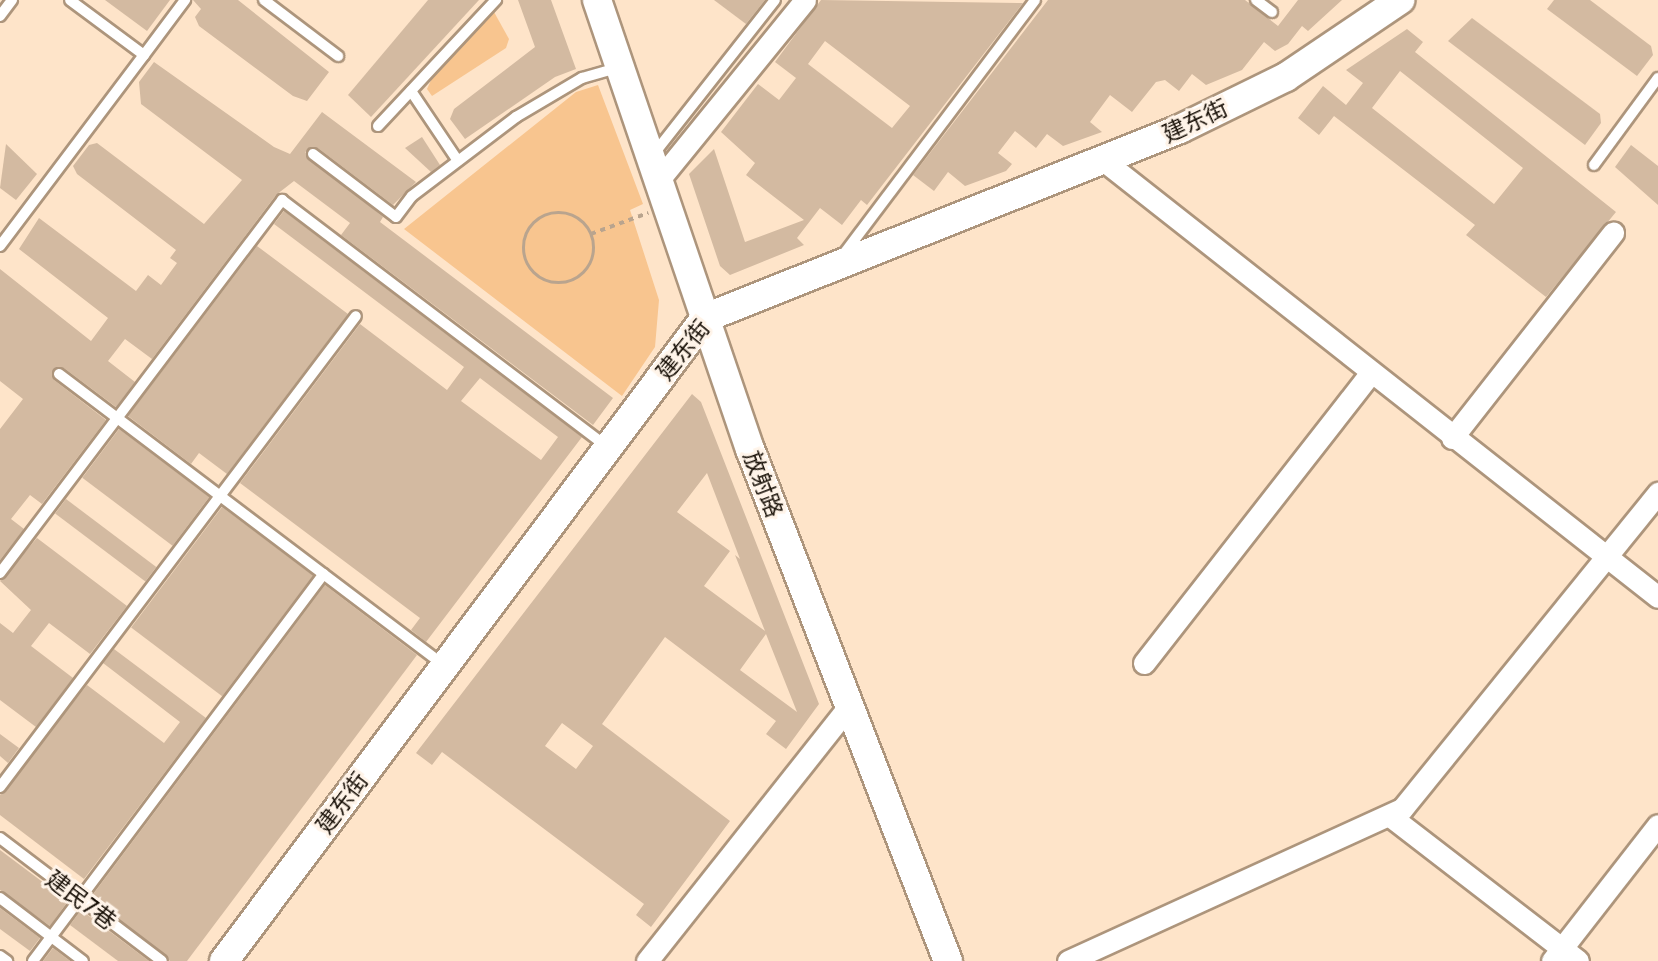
<!DOCTYPE html>
<meta charset="utf-8">
<style>
body{margin:0}
#map{position:relative;width:1658px;height:961px;overflow:hidden;background:#fee4c9;font-family:Cabin,"Noto Sans SC",sans-serif}
div>[style]{position:absolute}
.green>*{inset:0;background:#f8c58f}
.building>*{inset:0;background:#d3baa1;transform-origin:0 0}
.path>*{height:3.5px;margin-top:-1.75px;transform-origin:0;background:repeating-linear-gradient(90deg,#b9a48e 0 5px,transparent 0 10px)}
.path>.ring{margin:-1.75px;padding:0;box-sizing:content-box;background:none;border:3.5px solid #b9a48e;border-radius:50%}
.roads{filter:drop-shadow(2px 0 #ad957c) drop-shadow(-2px 0 #ad957c) drop-shadow(0 2px #ad957c) drop-shadow(0 -2px #ad957c)}
.lane>*{height:10px;margin:-5px;padding:0 5px;transform-origin:5px;border-radius:5px;background:#fff}
.street>*{height:21px;margin:-10.5px;padding:0 10.5px;transform-origin:10.5px;border-radius:10.5px;background:#fff}
.secondary>*{height:28px;margin:-14px;padding:0 14px;transform-origin:14px;border-radius:14px;background:#fff}
span{translate:-50% -50%;white-space:nowrap;text-align:center;line-height:1.15;-webkit-text-stroke:6px #fff4e9;paint-order:stroke}
.street-label{font-size:23px;color:#191108}
</style>
<div id="map">
<div class="green">
<i style="clip-path:polygon(494px 12px,509px 39px,506px 48px,432px 96px,427px 89px,432px 78px)"></i>
<i style="clip-path:polygon(598px 85px,643px 204px,630px 210px,659px 300px,655px 347px,622px 396px,404px 229px,576px 92px)"></i>
</div>
<div class="building">
<i style="clip-path:polygon(105px 0,170px 0,147px 31px)"></i>
<i style="clip-path:polygon(193px 0,238px 0,329px 72px,307px 101px,293px 96px,199px 26px,195px 17px,201px 9px)"></i>
<i style="clip-path:polygon(428px 0,479px 0,371px 117px,348px 95px)"></i>
<i style="clip-path:polygon(518px 0,551px 0,576px 69px,555px 77px,465px 139px,450px 119px,454px 109px,535px 47px)"></i>
<i style="clip-path:polygon(714px 0,765px 0,746px 24px)"></i>
<i style="clip-path:polygon(evenodd,821px 0,1023px 3px,867px 205px,861px 200px,842px 225px,820px 208px,797px 238px,804px 245px,730px 275px,720px 266px,689px 174px,714px 149px,745px 242px,804px 220px,746px 175px,755px 163px,721px 132px,758px 84px,779px 100px,796px 78px,775px 62px,821px 0,825px 41px,910px 106px,892px 128px,808px 64px,825px 41px)"></i>
<i style="clip-path:polygon(1048px 0,1245px 0,1278px 26px,1298px 0,1342px 0,1308px 31px,1302px 26px,1288px 44px,1275px 51px,1264px 42px,1242px 70px,1206px 85px,1192px 74px,1179px 91px,1165px 80px,1156px 82px,1132px 112px,1110px 95px,1090px 122px,1102px 132px,1063px 146px,1047px 134px,1036px 148px,1015px 131px,998px 153px,1012px 164px,1006px 171px,965px 186px,948px 172px,934px 191px,913px 175px)"></i>
<i style="clip-path:polygon(1554px 0,1590px 0,1651px 46px,1653px 55px,1637px 76px,1547px 9px)"></i>
<i style="clip-path:polygon(1472px 18px,1600px 114px,1601px 123px,1585px 145px,1448px 41px)"></i>
<i style="clip-path:polygon(evenodd,1407px 29px,1423px 42px,1415px 52px,1616px 212px,1546px 297px,1466px 235px,1475px 225px,1334px 116px,1319px 135px,1298px 118px,1323px 86px,1346px 105px,1363px 83px,1346px 70px,1407px 29px,1400px 71px,1523px 168px,1494px 204px,1372px 108px,1400px 71px)"></i>
<i style="clip-path:polygon(154px 62px,274px 147px,290px 154px,322px 112px,416px 182px,393px 205px,318px 148px,305px 152px,383px 217px,380px 222px,613px 398px,593px 425px,341px 235px,350px 223px,294px 181px,276px 195px,152px 359px,125px 339px,108px 361px,135px 382px,116px 407px,64px 368px,53px 369px,54px 380px,106px 420px,42px 504px,30px 495px,11px 519px,24px 529px,0 560px,0 429px,23px 399px,0 381px,0 269px,91px 341px,108px 318px,19px 249px,39px 218px,136px 291px,148px 275px,161px 285px,177px 263px,170px 258px,176px 250px,77px 174px,73px 166px,89px 145px,97px 143px,204px 224px,242px 180px,141px 104px,139px 82px)"></i>
<i style="clip-path:polygon(422px 137px,440px 165px,431px 172px,405px 148px)"></i>
<i style="clip-path:polygon(6px 144px,37px 174px,16px 200px,0 188px)"></i>
<i style="clip-path:polygon(1631px 145px,1658px 166px,1658px 205px,1615px 167px)"></i>
<i style="clip-path:polygon(evenodd,284px 211px,582px 437px,426px 642px,411px 630px,420px 618px,240px 483px,360px 324px,447px 390px,464px 367px,274px 224px,284px 211px,480px 378px,558px 437px,541px 460px,461px 401px,480px 378px)"></i>
<i style="clip-path:polygon(257px 246px,348px 314px,227px 474px,199px 453px,191px 464px,128px 416px)"></i>
<i style="clip-path:polygon(evenodd,692px 394px,701px 402px,819px 704px,786px 749px,766px 734px,776px 721px,665px 637px,602px 724px,730px 821px,651px 927px,636px 915px,644px 904px,442px 752px,432px 765px,416px 753px,692px 394px,707px 473px,740px 559px,735px 555px,765px 631px,704px 586px,730px 551px,677px 512px,707px 473px,692px 394px,766px 634px,797px 712px,740px 670px,766px 634px,692px 394px,562px 723px,593px 746px,576px 769px,545px 746px,562px 723px)"></i>
<i style="left:119px;top:429px;width:113px;height:61px;rotate:37deg"></i>
<i style="left:66px;top:499px;width:113px;height:18px;rotate:37deg"></i>
<i style="left:222px;top:507px;width:114px;height:151px;rotate:37deg"></i>
<i style="clip-path:polygon(37px 538px,127px 606px,90px 654px,49px 623px,31px 646px,73px 678px,36px 727px,0 700px,0 623px,13px 633px,31px 610px,0 581px)"></i>
<i style="clip-path:polygon(325px 585px,417px 655px,187px 961px,170px 961px,91px 897px)"></i>
<i style="clip-path:polygon(114px 649px,206px 718px,84px 879px,0 815px,0 795px,87px 685px,164px 743px,180px 722px,103px 663px)"></i>
<i style="clip-path:polygon(0 734px,19px 748px,8px 763px,0 756px)"></i>
<i style="clip-path:polygon(0 850px,68px 901px,50px 926px,0 890px)"></i>
<i style="clip-path:polygon(0 908px,40px 938px,30px 951px,0 929px)"></i>
<i style="clip-path:polygon(81px 910px,149px 961px,118px 961px,70px 925px)"></i>
<i style="clip-path:polygon(53px 948px,70px 961px,43px 961px)"></i>
</div>
<div class="path">
<i class="ring" style="left:524px;top:213px;width:66.5px;height:66.5px"></i>
<i style="left:591px;top:234px;width:61px;rotate:-20.2deg"></i>
</div>
<div class="roads">
<div class="lane">
<i style="left:264px;top:0;width:93px;rotate:37.1deg"></i>
<i style="left:1256px;top:0;width:20px;rotate:37deg"></i>
<i style="left:0;top:16px;width:20px;rotate:-53deg"></i>
<i style="left:144px;top:55px;width:69px;rotate:-53.3deg"></i>
<i style="left:411px;top:91px;width:84px;rotate:56.1deg"></i>
<i style="left:378px;top:126px;width:173px;rotate:-46.9deg"></i>
<i style="left:313px;top:154px;width:104px;rotate:37.2deg"></i>
<i style="left:396px;top:217px;width:26px;rotate:-53deg"></i>
<i style="left:412px;top:196px;width:131px;rotate:-37.2deg"></i>
<i style="left:516px;top:117px;width:77px;rotate:-30.6deg"></i>
<i style="left:582px;top:78px;width:40px;rotate:-16deg"></i>
<i style="left:653px;top:155px;width:197px;rotate:-51.8deg"></i>
<i style="left:1594px;top:165px;width:108px;rotate:-53.7deg"></i>
<i style="left:0;top:246px;width:239px;rotate:-53deg"></i>
<i style="left:144px;top:55px;width:92px;rotate:-143.4deg"></i>
<i style="left:843px;top:255px;width:319px;rotate:-53deg"></i>
<i style="left:59px;top:374px;width:484px;rotate:37.1deg"></i>
<i style="left:0;top:573px;width:468px;rotate:-52.9deg"></i>
<i style="left:282px;top:200px;width:409px;rotate:37.2deg"></i>
<i style="left:0;top:787px;width:590px;rotate:-52.92deg"></i>
<i style="left:0;top:838px;width:203px;rotate:37.2deg"></i>
<i style="left:0;top:898px;width:104px;rotate:37.2deg"></i>
<i style="left:0;top:956px;width:9px;rotate:36deg"></i>
<i style="left:33px;top:961px;width:484px;rotate:-53.1deg"></i>
</div>
<div class="street">
<i style="left:1103px;top:160px;width:706px;rotate:38.22deg"></i>
<i style="left:658px;top:181px;width:233px;rotate:-50.9deg"></i>
<i style="left:1452px;top:438px;width:261px;rotate:-51.9deg"></i>
<i style="left:1144px;top:663px;width:367px;rotate:-52deg"></i>
<i style="left:1390px;top:816px;width:237px;rotate:37.6deg"></i>
<i style="left:647px;top:961px;width:325px;rotate:-51.6deg"></i>
<i style="left:1068px;top:961px;width:367px;rotate:-24.5deg"></i>
<i style="left:1402px;top:809px;width:407px;rotate:-51deg"></i>
<i style="left:1552px;top:961px;width:172px;rotate:-52.1deg"></i>
</div>
<div class="secondary">
<i style="left:597px;top:0;width:474px;rotate:71.2deg"></i>
<i style="left:750px;top:449px;width:549px;rotate:68.86deg"></i>
<i style="left:224px;top:961px;width:803px;rotate:-53.2deg"></i>
<i style="left:705px;top:318px;width:511px;rotate:-21.7deg"></i>
<i style="left:1180px;top:129px;width:118px;rotate:-26.1deg"></i>
<i style="left:1286px;top:77px;width:138px;rotate:-34deg"></i>
</div>
</div>
<div class="street-label">
<span style="left:1195px;top:121px;rotate:-25deg">建东街</span>
<span style="left:683px;top:350px;rotate:-51deg">建东街</span>
<span style="left:763px;top:484px;rotate:69deg">放射路</span>
<span style="left:342px;top:803px;rotate:-53deg">建东街</span>
<span style="left:81px;top:900px;rotate:37deg">建民7巷</span>
</div>
</div>
